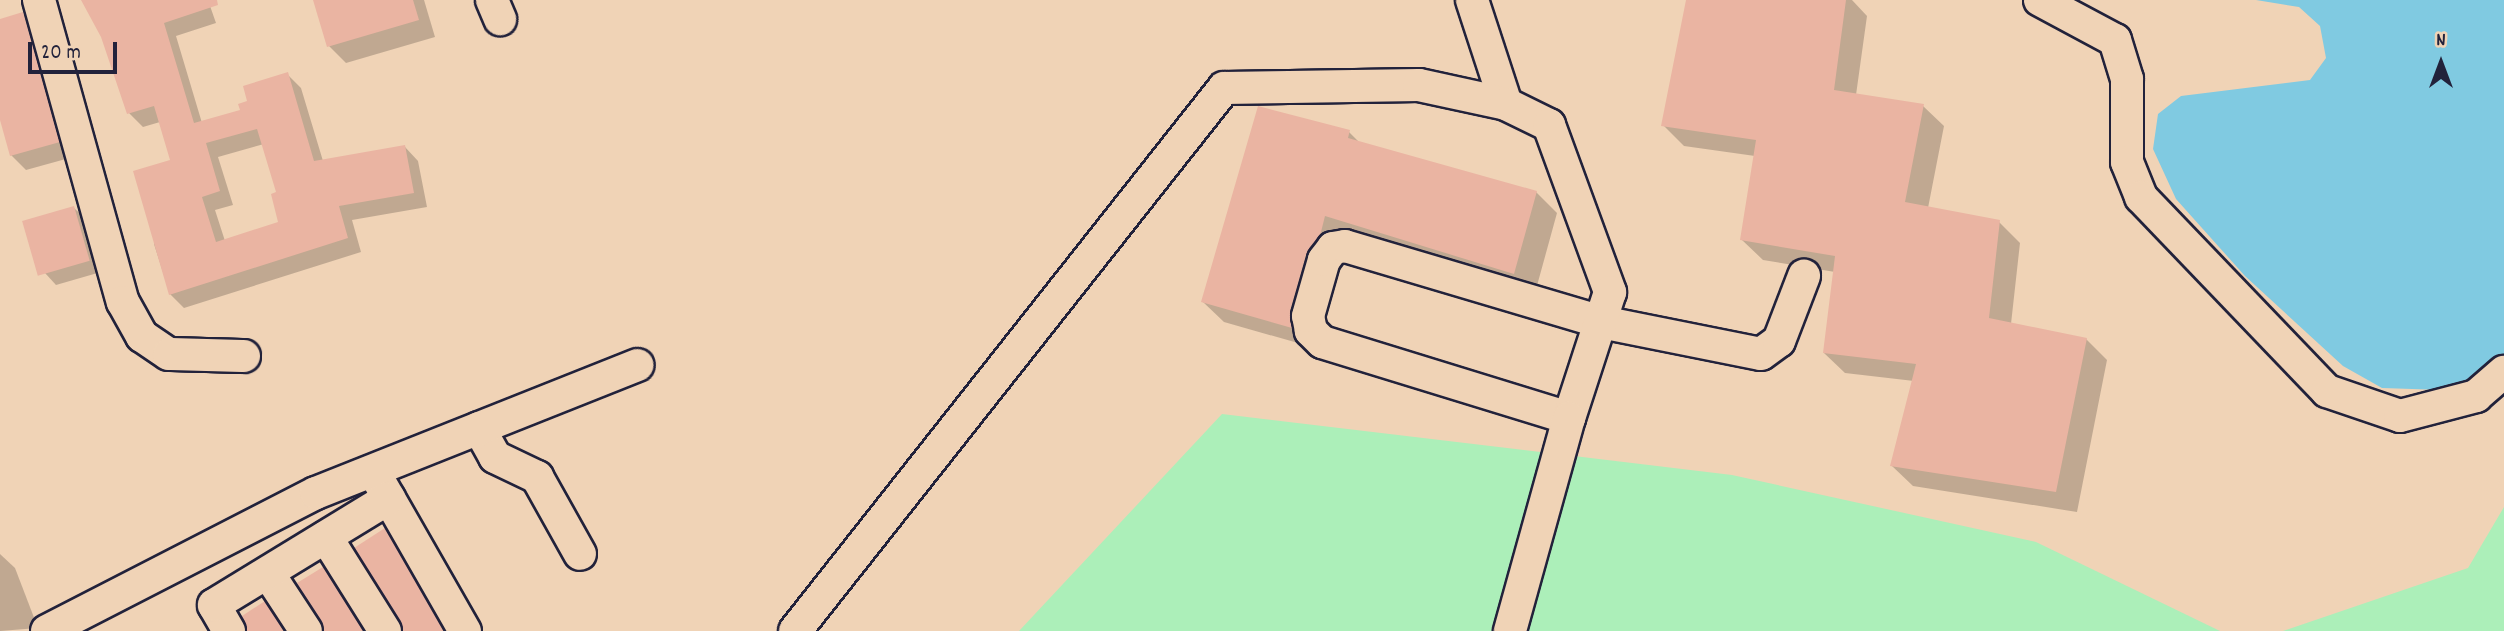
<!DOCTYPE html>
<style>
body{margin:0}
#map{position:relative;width:2504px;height:631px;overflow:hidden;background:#f0d3b6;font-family:Dekko,sans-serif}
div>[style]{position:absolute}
.green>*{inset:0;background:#acefb9}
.water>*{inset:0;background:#80cae1}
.shadow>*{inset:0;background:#0003}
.building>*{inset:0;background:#eab4a2;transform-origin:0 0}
.roads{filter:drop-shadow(2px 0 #22223b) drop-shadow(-2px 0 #22223b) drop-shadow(0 2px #22223b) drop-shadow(0 -2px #22223b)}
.minor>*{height:32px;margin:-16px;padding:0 16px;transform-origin:16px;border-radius:16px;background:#f0d3b6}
span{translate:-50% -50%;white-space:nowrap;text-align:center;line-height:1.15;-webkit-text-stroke:5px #f0d3b6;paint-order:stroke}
.north{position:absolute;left:2406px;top:28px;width:70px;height:70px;-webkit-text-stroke:5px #f0d3b6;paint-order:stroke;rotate:0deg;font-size:19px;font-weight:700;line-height:28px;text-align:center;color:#22223b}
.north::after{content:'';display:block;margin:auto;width:24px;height:32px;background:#22223b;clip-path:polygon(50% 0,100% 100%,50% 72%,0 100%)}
.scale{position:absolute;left:28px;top:42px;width:89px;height:32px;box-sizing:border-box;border:4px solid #22223b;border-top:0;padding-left:9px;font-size:21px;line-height:24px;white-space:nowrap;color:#22223b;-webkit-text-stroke:5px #f0d3b6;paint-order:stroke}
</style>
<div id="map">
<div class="green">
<i style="clip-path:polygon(1222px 414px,1732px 475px,2036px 542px,2220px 631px,1019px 631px)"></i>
<i style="clip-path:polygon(2504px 507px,2504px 631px,2283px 631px,2468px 568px)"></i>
</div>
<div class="water">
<i style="clip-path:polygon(2256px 0,2504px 0,2504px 362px,2474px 381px,2442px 390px,2382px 388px,2343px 366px,2245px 276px,2176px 199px,2153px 149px,2158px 114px,2181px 96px,2310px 80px,2326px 58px,2320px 26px,2299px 7px)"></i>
</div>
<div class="shadow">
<i style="clip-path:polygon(evenodd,84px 0,217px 0,209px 3px,216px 23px,176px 36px,202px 123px,242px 111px,287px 74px,301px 88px,323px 161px,405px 147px,418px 161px,427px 207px,352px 220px,361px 252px,184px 308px,170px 294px,154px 244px,172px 161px,160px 122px,143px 127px,129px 113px,103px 36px,84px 0,264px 144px,279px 193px,280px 223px,225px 241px,215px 210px,233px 205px,218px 157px,264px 144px)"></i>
<i style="clip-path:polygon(315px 0,424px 0,435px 37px,346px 63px,329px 46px)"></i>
<i style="clip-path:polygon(1688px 0,1852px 0,1867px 16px,1856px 95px,1923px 106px,1944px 126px,1928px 208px,1999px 222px,2020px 243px,2011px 324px,2086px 339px,2107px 360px,2077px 512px,1913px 486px,1892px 466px,1914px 381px,1845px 373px,1824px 353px,1835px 272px,1763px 260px,1742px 240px,1755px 156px,1684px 146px,1663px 125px)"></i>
<i style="clip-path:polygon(23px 14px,38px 28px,73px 157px,26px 170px,11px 155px,0 114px,0 21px)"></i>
<i style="clip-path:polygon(1349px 132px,1360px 143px,1536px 192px,1557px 213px,1535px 293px,1346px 236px,1312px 347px,1224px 322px,1203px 302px)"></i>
<i style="clip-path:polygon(74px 208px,86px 219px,101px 272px,56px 285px,45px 273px)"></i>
<i style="clip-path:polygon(385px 531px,402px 547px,449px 631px,403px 631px)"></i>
<i style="clip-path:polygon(0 554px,15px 568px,38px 628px,0 631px)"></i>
<i style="clip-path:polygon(323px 569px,340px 586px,368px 631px,325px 631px)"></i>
<i style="clip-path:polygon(264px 604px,281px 621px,289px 631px,248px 631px)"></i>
</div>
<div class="building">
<i style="clip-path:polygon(evenodd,81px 0,217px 0,218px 5px,164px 23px,194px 123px,240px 110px,238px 104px,247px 101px,243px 86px,288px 72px,314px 161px,405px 145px,414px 193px,339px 206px,348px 238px,169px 295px,133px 171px,170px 160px,154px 106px,127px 114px,101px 37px,81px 0,257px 129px,276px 192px,271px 194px,278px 222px,216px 242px,202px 197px,220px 191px,206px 143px,257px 129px)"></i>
<i style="clip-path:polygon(313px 0,413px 0,419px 20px,327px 47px)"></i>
<i style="clip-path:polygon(1686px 0,1846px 0,1834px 90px,1924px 104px,1905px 202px,2000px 220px,1989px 318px,2087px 338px,2056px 492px,1890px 466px,1916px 364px,1823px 353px,1835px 256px,1740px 240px,1756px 140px,1661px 126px)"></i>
<i style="clip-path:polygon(23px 12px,60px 142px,10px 156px,0 120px,0 19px)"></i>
<i style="clip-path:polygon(1258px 106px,1350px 130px,1348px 138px,1537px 191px,1514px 274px,1325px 216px,1320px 236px,1306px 255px,1290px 311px,1292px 328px,1201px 302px)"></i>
<i style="left:74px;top:206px;width:57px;height:54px;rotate:74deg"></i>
<i style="clip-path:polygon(385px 528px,444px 631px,403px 631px,354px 548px)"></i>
<i style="clip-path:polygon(323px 567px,363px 631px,324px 631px,297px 583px)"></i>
<i style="clip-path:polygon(265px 601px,284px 631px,247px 631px,242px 616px)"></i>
</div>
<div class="roads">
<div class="minor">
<i style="left:39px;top:0;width:313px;rotate:74.5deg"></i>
<i style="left:123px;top:302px;width:39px;rotate:61deg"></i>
<i style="left:142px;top:336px;width:32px;rotate:34deg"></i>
<i style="left:169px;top:354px;width:75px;rotate:1.5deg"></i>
<i style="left:492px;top:0;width:21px;rotate:67deg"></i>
<i style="left:1472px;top:0;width:109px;rotate:71.9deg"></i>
<i style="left:2040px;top:0;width:85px;rotate:28.1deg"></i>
<i style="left:2115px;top:40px;width:41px;rotate:72.9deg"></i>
<i style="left:2127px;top:79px;width:83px;rotate:90deg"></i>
<i style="left:2127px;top:162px;width:38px;rotate:68deg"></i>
<i style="left:2141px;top:197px;width:269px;rotate:46.2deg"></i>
<i style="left:2327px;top:391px;width:77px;rotate:18.9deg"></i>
<i style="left:2400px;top:416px;width:79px;rotate:-14.7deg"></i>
<i style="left:2476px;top:396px;width:37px;rotate:-41deg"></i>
<i style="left:1569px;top:418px;width:258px;rotate:-162.9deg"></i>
<i style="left:1322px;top:342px;width:16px;rotate:-135deg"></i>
<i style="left:1311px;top:331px;width:15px;rotate:-101deg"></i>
<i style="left:1308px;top:316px;width:58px;rotate:-74.1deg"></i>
<i style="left:1324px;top:260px;width:15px;rotate:-53deg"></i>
<i style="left:1333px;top:248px;width:12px;rotate:-9deg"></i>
<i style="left:1345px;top:246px;width:267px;rotate:16.5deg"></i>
<i style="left:1601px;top:322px;width:163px;rotate:11.3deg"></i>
<i style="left:1761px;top:354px;width:22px;rotate:-36deg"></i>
<i style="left:1779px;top:341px;width:70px;rotate:-69deg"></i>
<i style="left:479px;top:428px;width:33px;rotate:61deg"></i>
<i style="left:495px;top:457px;width:47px;rotate:25.5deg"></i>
<i style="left:537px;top:477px;width:88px;rotate:60.8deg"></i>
<i style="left:379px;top:481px;width:173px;rotate:60.2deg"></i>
<i style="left:326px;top:537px;width:111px;rotate:57.9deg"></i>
<i style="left:268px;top:573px;width:69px;rotate:56.8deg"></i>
<i style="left:47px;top:631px;width:302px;rotate:-27.2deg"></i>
<i style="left:316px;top:493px;width:346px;rotate:-21.7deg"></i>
<i style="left:229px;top:631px;width:30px;rotate:-120deg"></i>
<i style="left:214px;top:605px;width:205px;rotate:-31.4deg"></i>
<i style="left:795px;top:631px;width:692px;rotate:-51.69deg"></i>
<i style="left:1224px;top:88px;width:195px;rotate:-0.9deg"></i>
<i style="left:1419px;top:85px;width:89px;rotate:12.3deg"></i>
<i style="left:1506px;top:104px;width:48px;rotate:26deg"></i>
<i style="left:1549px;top:125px;width:178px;rotate:69.9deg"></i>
<i style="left:1610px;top:292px;width:133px;rotate:108deg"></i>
<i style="left:1569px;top:418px;width:221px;rotate:105.5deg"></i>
</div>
</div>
<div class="north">N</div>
<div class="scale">20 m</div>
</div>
